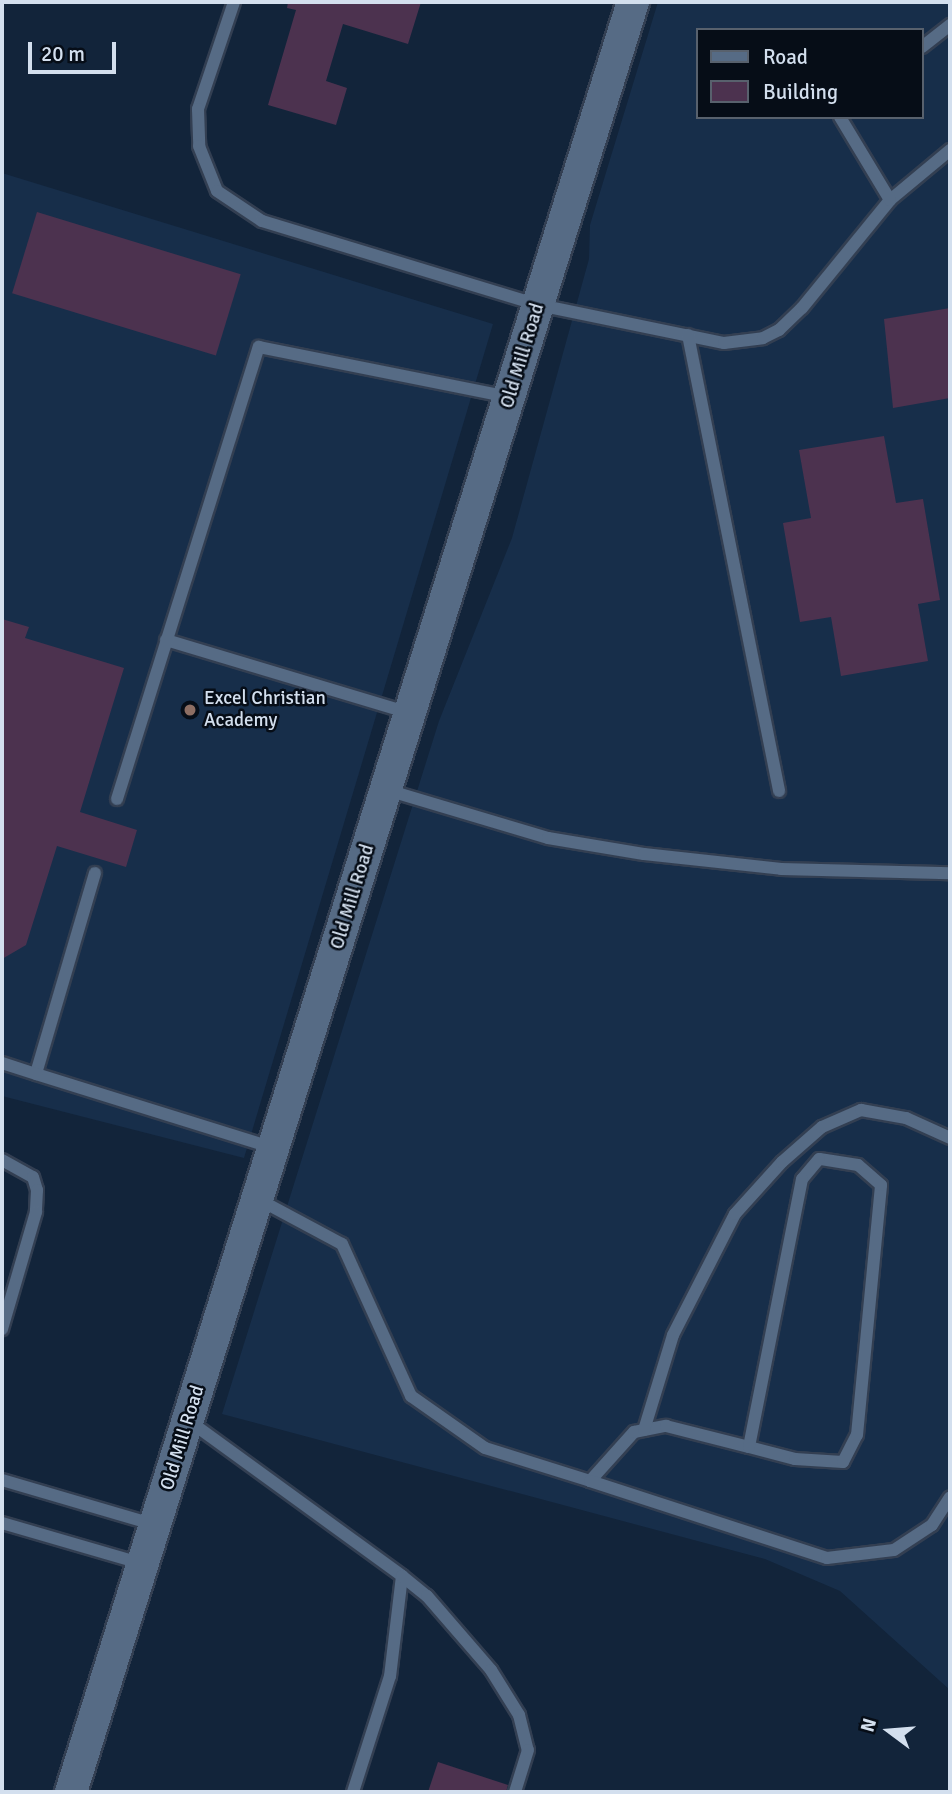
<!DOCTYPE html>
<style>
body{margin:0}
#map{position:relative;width:952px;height:1794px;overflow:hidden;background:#12243a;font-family:Signika,sans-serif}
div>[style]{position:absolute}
.built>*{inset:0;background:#172e4a}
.building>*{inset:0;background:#4c324f;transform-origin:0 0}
.roads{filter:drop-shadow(2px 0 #333f52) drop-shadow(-2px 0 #333f52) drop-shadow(0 2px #333f52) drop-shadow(0 -2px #333f52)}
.service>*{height:12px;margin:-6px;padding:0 6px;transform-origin:6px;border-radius:6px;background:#566b85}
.tertiary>*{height:32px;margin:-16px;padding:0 16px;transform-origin:16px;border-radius:16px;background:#566b85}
.dots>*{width:19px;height:19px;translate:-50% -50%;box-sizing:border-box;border:4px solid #060d17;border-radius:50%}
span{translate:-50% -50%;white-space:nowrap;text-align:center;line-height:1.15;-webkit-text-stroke:5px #060d17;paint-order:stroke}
.street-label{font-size:19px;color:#d3dfee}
.poi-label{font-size:19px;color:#d3dfee}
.left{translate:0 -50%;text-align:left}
.frame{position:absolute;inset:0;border:4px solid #d3dfee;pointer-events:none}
.legend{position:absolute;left:696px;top:28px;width:228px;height:91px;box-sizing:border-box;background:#060d17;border:2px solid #58616d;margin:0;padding:9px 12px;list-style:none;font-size:21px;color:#d3dfee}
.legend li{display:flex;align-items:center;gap:14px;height:35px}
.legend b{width:35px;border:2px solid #58616d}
.north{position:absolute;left:854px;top:1696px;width:70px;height:70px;-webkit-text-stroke:5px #060d17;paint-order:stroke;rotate:286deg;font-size:19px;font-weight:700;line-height:28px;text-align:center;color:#d3dfee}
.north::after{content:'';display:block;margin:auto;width:24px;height:32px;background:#d3dfee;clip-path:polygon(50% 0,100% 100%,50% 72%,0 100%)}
.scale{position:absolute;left:28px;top:42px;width:88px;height:32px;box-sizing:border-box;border:4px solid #d3dfee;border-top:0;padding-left:9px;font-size:21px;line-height:24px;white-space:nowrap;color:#d3dfee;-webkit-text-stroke:5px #060d17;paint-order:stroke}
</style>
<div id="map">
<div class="built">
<i style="clip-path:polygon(evenodd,658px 2px,950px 2px,950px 1690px,840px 1591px,765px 1559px,222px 1414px,439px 721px,512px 538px,589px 259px,590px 225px,658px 2px,698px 30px,922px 30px,922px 117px,698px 117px,698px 30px)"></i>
<i style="clip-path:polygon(2px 173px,493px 324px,244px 1158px,2px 1096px)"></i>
</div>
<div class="building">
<i style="clip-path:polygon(288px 2px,421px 2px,408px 44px,343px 24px,326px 81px,347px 88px,336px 125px,268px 105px,296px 10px,287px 8px)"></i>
<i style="left:37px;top:212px;width:213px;height:85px;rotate:17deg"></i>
<i style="clip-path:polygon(950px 308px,950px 398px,893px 408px,884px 319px)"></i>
<i style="clip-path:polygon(884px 436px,896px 503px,923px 499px,940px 600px,918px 604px,928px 661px,841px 676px,831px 617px,800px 622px,783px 523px,811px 518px,799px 450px)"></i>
<i style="clip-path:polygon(2px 619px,29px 627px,25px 638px,124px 668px,80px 812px,137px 830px,126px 867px,57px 846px,26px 945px,2px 959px)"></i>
<i style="clip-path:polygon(438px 1762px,508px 1785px,506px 1792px,428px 1792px)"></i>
</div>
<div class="roads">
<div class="service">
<i style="left:234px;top:2px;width:113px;rotate:108.6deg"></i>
<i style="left:198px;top:109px;width:37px;rotate:88deg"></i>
<i style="left:199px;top:146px;width:48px;rotate:68.2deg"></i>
<i style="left:217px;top:191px;width:54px;rotate:33.7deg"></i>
<i style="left:262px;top:221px;width:289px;rotate:16.9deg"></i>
<i style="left:539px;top:305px;width:189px;rotate:11.6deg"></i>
<i style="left:724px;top:343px;width:39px;rotate:-7deg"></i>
<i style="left:763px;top:338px;width:18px;rotate:-27deg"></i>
<i style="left:779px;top:330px;width:32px;rotate:-44deg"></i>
<i style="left:802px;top:308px;width:139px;rotate:-50.8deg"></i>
<i style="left:890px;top:200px;width:78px;rotate:-39.8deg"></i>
<i style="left:922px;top:47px;width:36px;rotate:-38deg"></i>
<i style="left:840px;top:117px;width:97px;rotate:58.9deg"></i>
<i style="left:688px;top:335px;width:465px;rotate:78.7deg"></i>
<i style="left:166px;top:640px;width:255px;rotate:16.7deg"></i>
<i style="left:387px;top:790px;width:168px;rotate:16.6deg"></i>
<i style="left:548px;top:838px;width:97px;rotate:9.5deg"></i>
<i style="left:644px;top:854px;width:138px;rotate:6.2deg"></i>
<i style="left:781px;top:869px;width:169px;rotate:1.4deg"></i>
<i style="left:117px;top:799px;width:474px;rotate:-72.6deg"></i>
<i style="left:259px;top:347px;width:256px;rotate:11.3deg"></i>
<i style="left:95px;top:873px;width:209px;rotate:106.4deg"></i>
<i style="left:36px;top:1074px;width:249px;rotate:17.3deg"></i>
<i style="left:2px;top:1063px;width:36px;rotate:18deg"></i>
<i style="left:2px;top:1160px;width:35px;rotate:29deg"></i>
<i style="left:33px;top:1177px;width:14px;rotate:73deg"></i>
<i style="left:37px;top:1190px;width:22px;rotate:93deg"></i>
<i style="left:36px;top:1212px;width:122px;rotate:106.2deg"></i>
<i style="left:258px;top:1199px;width:95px;rotate:28.2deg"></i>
<i style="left:342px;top:1244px;width:167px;rotate:65.6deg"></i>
<i style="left:411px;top:1396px;width:90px;rotate:35.1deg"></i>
<i style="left:485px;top:1448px;width:110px;rotate:17.4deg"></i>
<i style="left:590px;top:1481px;width:66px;rotate:-48.1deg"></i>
<i style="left:634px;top:1432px;width:33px;rotate:-11deg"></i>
<i style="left:666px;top:1426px;width:86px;rotate:14.2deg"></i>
<i style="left:749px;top:1447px;width:48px;rotate:14.6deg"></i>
<i style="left:795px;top:1459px;width:48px;rotate:3.6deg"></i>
<i style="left:843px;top:1462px;width:30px;rotate:-63deg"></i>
<i style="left:857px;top:1435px;width:251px;rotate:-84.5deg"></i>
<i style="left:881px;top:1185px;width:30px;rotate:-139deg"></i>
<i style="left:858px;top:1165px;width:39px;rotate:-171deg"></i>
<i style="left:819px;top:1159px;width:26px;rotate:130deg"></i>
<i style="left:802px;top:1179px;width:273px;rotate:101.2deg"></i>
<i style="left:189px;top:1421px;width:263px;rotate:36deg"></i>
<i style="left:402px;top:1576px;width:101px;rotate:96.8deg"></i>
<i style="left:390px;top:1676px;width:122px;rotate:107.7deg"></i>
<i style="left:644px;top:1430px;width:99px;rotate:-73deg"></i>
<i style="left:673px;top:1335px;width:136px;rotate:-62.9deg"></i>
<i style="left:735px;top:1214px;width:70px;rotate:-47.9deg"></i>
<i style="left:782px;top:1162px;width:53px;rotate:-41.2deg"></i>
<i style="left:822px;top:1127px;width:43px;rotate:-23.6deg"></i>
<i style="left:861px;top:1110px;width:46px;rotate:10.1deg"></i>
<i style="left:906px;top:1118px;width:48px;rotate:24.4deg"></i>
<i style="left:2px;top:1480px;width:160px;rotate:16.3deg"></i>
<i style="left:590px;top:1481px;width:249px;rotate:18deg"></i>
<i style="left:827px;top:1558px;width:67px;rotate:-6.8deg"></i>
<i style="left:894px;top:1550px;width:45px;rotate:-33.3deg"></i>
<i style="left:932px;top:1525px;width:33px;rotate:-57deg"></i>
<i style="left:2px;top:1523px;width:147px;rotate:16.2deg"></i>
<i style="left:402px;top:1576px;width:32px;rotate:39deg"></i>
<i style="left:427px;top:1596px;width:98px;rotate:49.1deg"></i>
<i style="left:491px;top:1670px;width:53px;rotate:58.1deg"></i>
<i style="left:519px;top:1715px;width:36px;rotate:76deg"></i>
<i style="left:528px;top:1750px;width:44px;rotate:107.2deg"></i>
</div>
<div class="tertiary">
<i style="left:71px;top:1792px;width:1876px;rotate:-72.57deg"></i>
</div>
</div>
<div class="dots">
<i style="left:190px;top:710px;background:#8d6e63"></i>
</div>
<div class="street-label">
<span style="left:523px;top:356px;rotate:-73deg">Old Mill Road</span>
<span style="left:353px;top:897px;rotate:-73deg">Old Mill Road</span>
<span style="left:183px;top:1438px;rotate:-73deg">Old Mill Road</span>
</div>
<div class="poi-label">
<span class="left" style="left:204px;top:710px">Excel Christian<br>Academy</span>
</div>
<div class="frame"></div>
<ul class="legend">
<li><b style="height:9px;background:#566b85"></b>Road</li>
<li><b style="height:19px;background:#4c324f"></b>Building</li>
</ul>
<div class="north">N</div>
<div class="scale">20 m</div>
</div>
